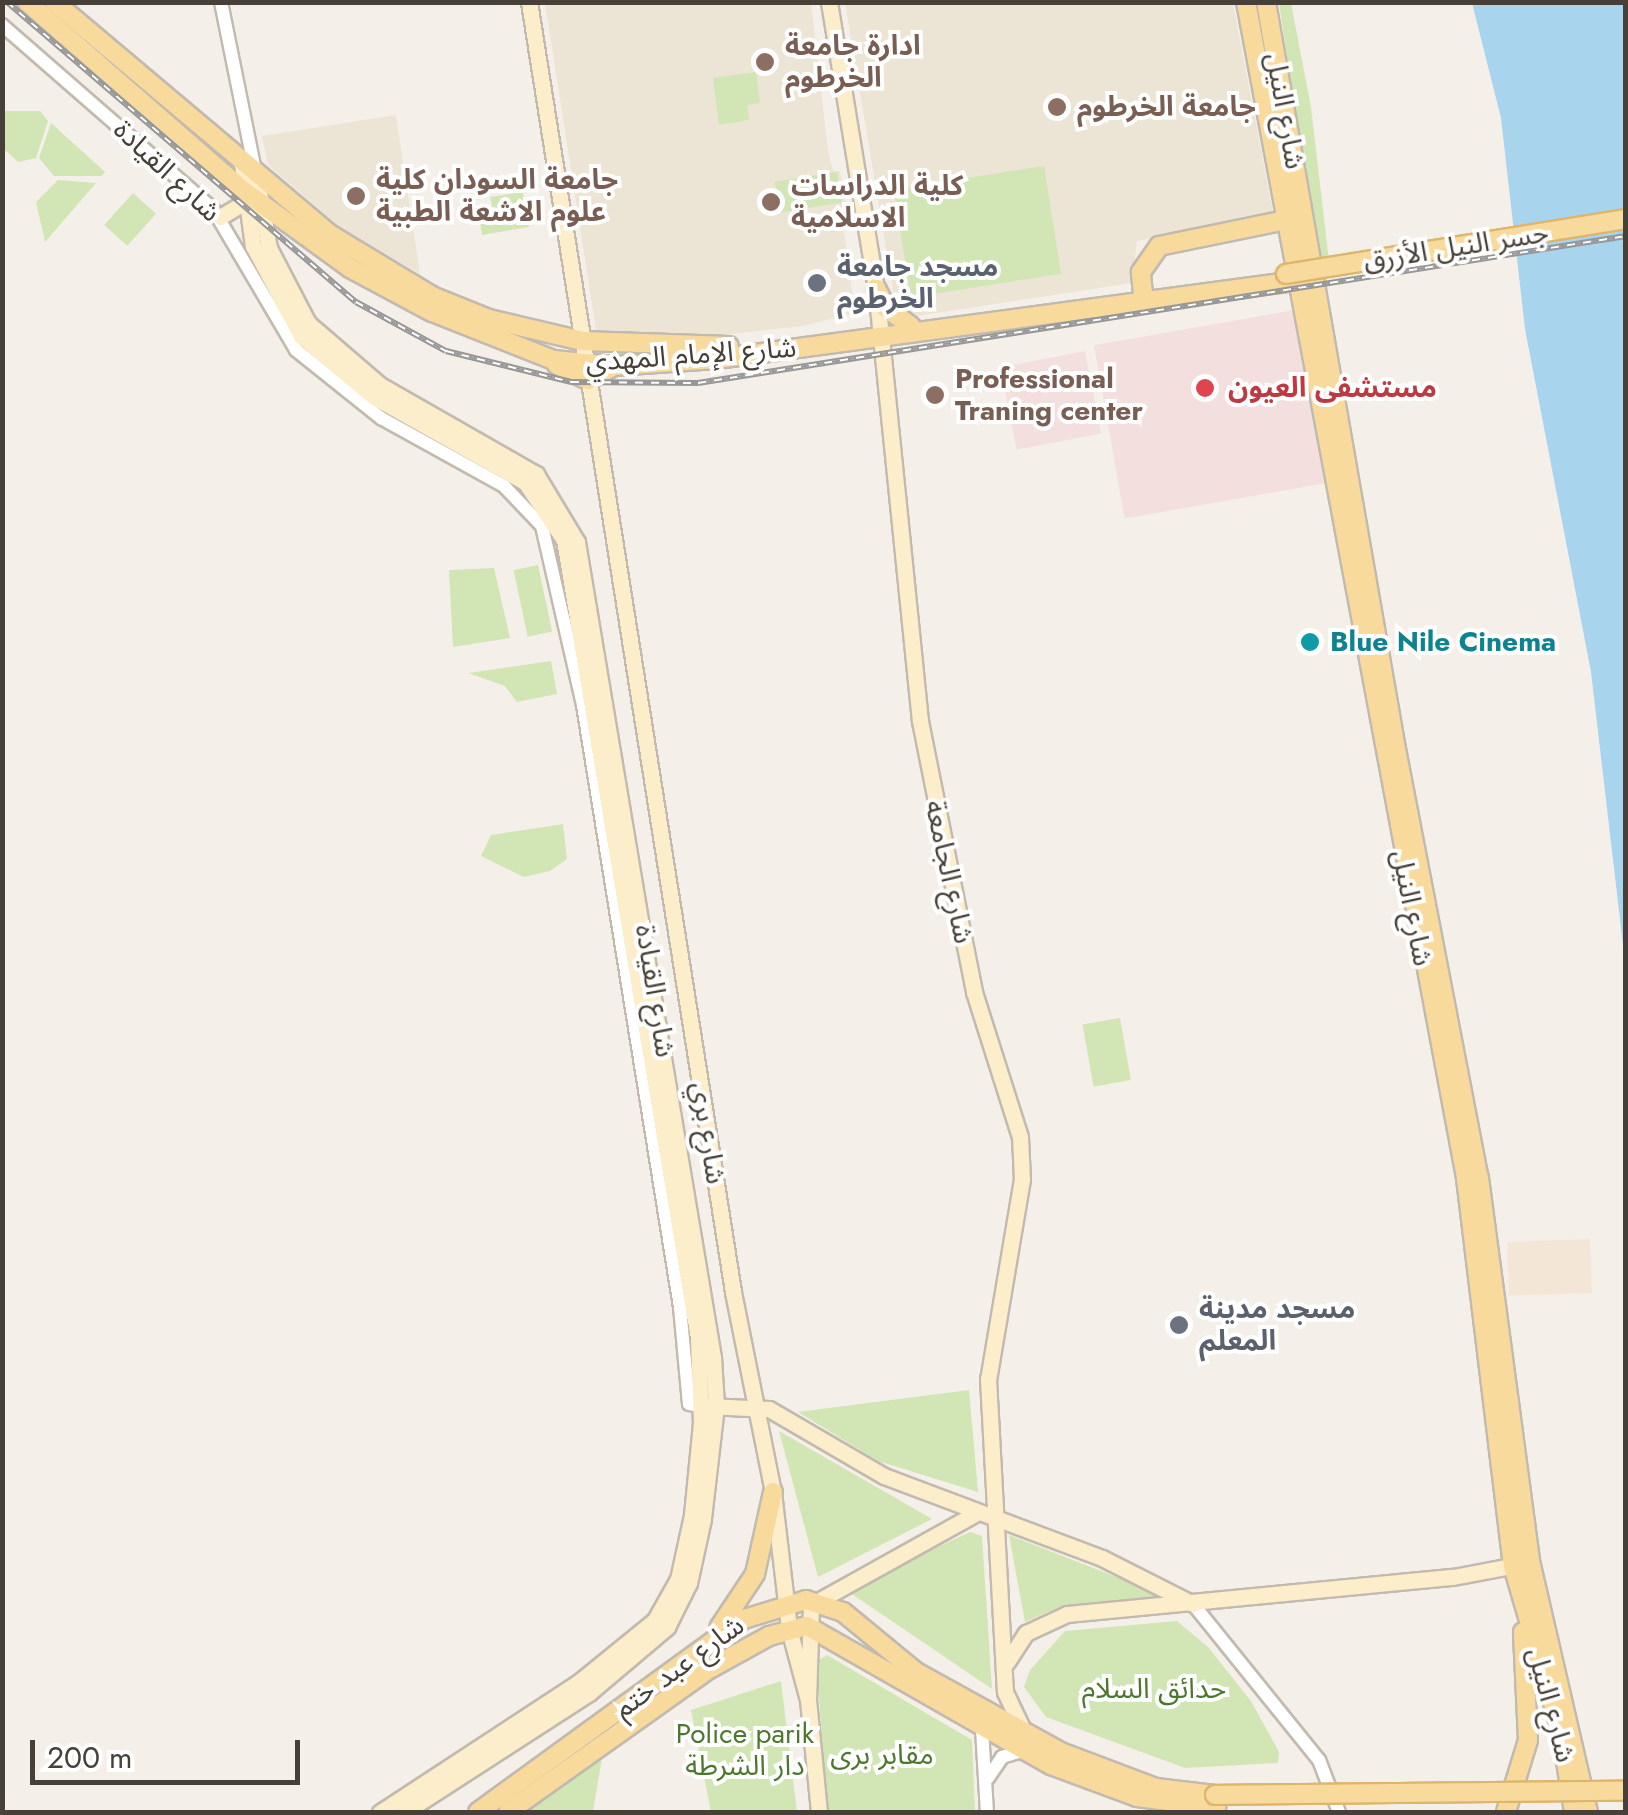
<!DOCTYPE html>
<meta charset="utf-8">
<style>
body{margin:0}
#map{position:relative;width:1628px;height:1815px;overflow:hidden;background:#f4f0e9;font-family:Jost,"Noto Sans Arabic",sans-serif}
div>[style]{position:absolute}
.commercial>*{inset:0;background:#f4e6d6;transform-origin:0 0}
.education>*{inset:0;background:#ece4d4}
.medical>*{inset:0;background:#f3dfdd;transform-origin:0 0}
.green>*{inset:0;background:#d2e5b4;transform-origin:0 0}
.water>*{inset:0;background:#a9d4ed}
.roads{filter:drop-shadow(2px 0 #c2baaf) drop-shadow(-2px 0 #c2baaf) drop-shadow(0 2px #c2baaf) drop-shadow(0 -2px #c2baaf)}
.tertiary>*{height:12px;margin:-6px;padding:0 6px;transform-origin:6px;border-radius:6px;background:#fff}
.secondary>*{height:15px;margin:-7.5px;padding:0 7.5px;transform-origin:7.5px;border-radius:7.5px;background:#fceecb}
.primary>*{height:18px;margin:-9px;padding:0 9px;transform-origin:9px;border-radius:9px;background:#f9da9d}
.rail>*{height:6px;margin-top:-3px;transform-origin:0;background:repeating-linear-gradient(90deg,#fff 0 8px,#979797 0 16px);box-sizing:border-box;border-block:2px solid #979797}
.bridges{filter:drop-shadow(2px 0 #ddb66d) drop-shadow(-2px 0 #ddb66d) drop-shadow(0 2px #ddb66d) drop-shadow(0 -2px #ddb66d)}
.primary-bridge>*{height:18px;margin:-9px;padding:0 9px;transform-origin:9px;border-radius:9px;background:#f9da9d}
.dots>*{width:28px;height:28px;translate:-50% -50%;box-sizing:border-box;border:5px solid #fff;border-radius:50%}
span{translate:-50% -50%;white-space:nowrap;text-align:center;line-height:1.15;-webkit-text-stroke:8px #fff;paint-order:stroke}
.education-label{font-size:28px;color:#785e54;font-weight:700}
.left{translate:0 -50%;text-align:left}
.street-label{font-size:28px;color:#474038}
.worship-label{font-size:28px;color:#5b616d;font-weight:700}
.health-label{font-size:28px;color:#be3a42;font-weight:700}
.culture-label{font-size:28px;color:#0d838f;font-weight:700}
.park-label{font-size:28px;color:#4d762e}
.frame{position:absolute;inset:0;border:5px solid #474038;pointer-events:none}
.scale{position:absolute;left:30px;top:1740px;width:270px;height:45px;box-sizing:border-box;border:5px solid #474038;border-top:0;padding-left:12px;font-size:30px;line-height:35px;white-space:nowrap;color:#474038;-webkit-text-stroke:8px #fff;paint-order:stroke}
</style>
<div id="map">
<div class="commercial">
<i style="left:1590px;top:1239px;width:54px;height:83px;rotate:88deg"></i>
</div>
<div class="education">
<i style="clip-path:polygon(545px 3px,811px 3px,828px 151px,833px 171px,840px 171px,848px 216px,842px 217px,855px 313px,803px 326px,694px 338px,596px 330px)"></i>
<i style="clip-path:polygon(845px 3px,1233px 3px,1273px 212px,1137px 241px,1132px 283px,910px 317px,896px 308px)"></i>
<i style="clip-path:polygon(396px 115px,420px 274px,340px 227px,268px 165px,262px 136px)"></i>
</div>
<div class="medical">
<i style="left:1294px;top:310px;width:176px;height:203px;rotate:80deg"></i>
<i style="left:1085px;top:351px;width:84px;height:86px;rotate:79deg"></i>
</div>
<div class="green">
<i style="clip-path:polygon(1279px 3px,1291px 3px,1311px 107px,1329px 261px,1317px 261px)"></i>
<i style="clip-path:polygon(756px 72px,760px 103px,747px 105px,749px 120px,719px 125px,713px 78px)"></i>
<i style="clip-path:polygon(3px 111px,40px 111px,48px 121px,36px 158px,18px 162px,3px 148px)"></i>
<i style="clip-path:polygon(51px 123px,105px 172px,102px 176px,54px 176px,39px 158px)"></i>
<i style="left:1044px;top:166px;width:109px;height:152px;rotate:81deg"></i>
<i style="left:837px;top:172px;width:31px;height:63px;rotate:81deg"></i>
<i style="clip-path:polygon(58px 180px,96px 183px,45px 242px,36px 202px)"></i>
<i style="clip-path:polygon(523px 192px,529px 227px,482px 235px,478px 209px,492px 206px,490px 197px)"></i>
<i style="left:133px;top:193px;width:31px;height:43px;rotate:42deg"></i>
<i style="left:538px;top:565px;width:68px;height:25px;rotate:78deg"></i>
<i style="clip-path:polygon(494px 568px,510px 638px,453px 647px,449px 570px)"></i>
<i style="clip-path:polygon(551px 661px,557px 694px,517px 702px,505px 686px,468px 673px)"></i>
<i style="clip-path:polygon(563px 824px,567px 859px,550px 871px,524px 877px,481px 856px,491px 835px)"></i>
<i style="left:1120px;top:1018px;width:63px;height:38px;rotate:80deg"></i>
<i style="clip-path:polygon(969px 1390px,978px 1492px,878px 1461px,798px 1412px)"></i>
<i style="clip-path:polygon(779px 1431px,932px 1519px,818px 1577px)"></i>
<i style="clip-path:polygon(970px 1532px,982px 1536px,992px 1689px,846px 1590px)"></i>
<i style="clip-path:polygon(1009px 1535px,1170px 1598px,1059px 1607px,1025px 1622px)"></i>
<i style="clip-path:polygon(1177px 1621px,1208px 1647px,1251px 1701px,1279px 1752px,1278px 1763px,1185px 1768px,1046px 1717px,1024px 1687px,1030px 1670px,1065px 1631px)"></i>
<i style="clip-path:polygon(827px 1655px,972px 1740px,975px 1812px,828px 1812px,816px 1662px)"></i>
<i style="clip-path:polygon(781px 1681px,797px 1812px,711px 1812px,691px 1710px)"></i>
<i style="clip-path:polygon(602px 1758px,593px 1812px,526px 1812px)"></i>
</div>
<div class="water">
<i style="clip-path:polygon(1472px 3px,1625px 3px,1625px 962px,1591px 672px,1525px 329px,1501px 118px)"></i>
</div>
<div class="roads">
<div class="tertiary">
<i style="left:221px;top:2px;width:172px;rotate:78.6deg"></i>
<i style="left:2px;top:25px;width:280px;rotate:41.1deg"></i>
<i style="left:213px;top:209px;width:164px;rotate:59.5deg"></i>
<i style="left:296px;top:350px;width:109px;rotate:38.7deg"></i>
<i style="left:381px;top:418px;width:141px;rotate:28.9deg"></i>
<i style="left:504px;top:486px;width:55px;rotate:46.5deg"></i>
<i style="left:542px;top:526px;width:184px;rotate:77.1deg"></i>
<i style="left:583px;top:705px;width:610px;rotate:80.85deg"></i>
<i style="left:680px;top:1307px;width:97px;rotate:84.7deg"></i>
<i style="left:689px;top:1404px;width:13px;rotate:9deg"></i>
<i style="left:1193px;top:1604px;width:201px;rotate:51.1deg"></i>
<i style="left:1319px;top:1760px;width:56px;rotate:69deg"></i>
<i style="left:982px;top:1729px;width:83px;rotate:86.6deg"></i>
<i style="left:988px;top:1778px;width:25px;rotate:-56deg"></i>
<i style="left:1002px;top:1757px;width:24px;rotate:-17deg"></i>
</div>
<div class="secondary">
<i style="left:529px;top:2px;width:1306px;rotate:81.01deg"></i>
<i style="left:733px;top:1292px;width:204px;rotate:78.7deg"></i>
<i style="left:773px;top:1492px;width:138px;rotate:83.3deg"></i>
<i style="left:789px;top:1629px;width:73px;rotate:75deg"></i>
<i style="left:829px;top:2px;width:290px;rotate:80.7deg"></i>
<i style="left:876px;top:288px;width:435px;rotate:84.2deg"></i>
<i style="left:920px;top:721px;width:276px;rotate:78.7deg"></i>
<i style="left:974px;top:992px;width:152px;rotate:72.4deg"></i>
<i style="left:1020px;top:1137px;width:42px;rotate:87.3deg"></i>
<i style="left:1022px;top:1179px;width:203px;rotate:99.6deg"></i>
<i style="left:988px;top:1379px;width:313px;rotate:86.9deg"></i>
<i style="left:1005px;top:1692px;width:44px;rotate:64.6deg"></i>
<i style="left:242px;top:164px;width:83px;rotate:82.4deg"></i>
<i style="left:253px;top:246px;width:102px;rotate:61.9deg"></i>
<i style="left:301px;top:336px;width:95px;rotate:39.9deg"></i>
<i style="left:374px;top:397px;width:173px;rotate:29.4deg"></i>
<i style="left:525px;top:482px;width:70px;rotate:56.1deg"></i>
<i style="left:564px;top:540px;width:809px;rotate:80.47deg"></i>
<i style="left:698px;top:1338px;width:85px;rotate:88deg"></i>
<i style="left:701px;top:1423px;width:92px;rotate:95.6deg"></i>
<i style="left:692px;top:1515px;width:66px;rotate:102.3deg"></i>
<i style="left:678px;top:1579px;width:47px;rotate:119.3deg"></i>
<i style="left:655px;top:1620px;width:98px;rotate:140.8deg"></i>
<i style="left:579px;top:1682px;width:238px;rotate:146.8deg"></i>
<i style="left:256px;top:175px;width:74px;rotate:79.9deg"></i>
<i style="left:269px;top:248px;width:85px;rotate:62.5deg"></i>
<i style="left:308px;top:323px;width:95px;rotate:40.7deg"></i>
<i style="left:380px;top:385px;width:180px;rotate:29.7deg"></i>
<i style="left:536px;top:474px;width:79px;rotate:58.9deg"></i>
<i style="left:577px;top:542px;width:826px;rotate:80.53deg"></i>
<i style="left:713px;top:1357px;width:49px;rotate:86.5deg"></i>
<i style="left:716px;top:1406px;width:114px;rotate:96.6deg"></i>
<i style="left:703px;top:1519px;width:66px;rotate:102.3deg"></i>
<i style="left:689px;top:1583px;width:49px;rotate:116.6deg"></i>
<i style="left:667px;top:1627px;width:102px;rotate:139.8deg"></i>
<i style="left:589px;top:1693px;width:219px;rotate:147.1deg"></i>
<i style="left:220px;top:217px;width:29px;rotate:-31deg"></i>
<i style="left:708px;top:1406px;width:61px;rotate:2.8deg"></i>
<i style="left:769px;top:1409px;width:133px;rotate:30.2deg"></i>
<i style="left:884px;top:1476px;width:233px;rotate:20.6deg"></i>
<i style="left:1102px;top:1558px;width:102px;rotate:26.8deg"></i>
<i style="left:1007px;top:1662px;width:35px;rotate:-57deg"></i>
<i style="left:1026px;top:1633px;width:45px;rotate:-24.9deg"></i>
<i style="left:1067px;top:1614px;width:388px;rotate:-5.5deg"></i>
<i style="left:1453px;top:1577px;width:69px;rotate:-10.8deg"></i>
<i style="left:819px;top:1812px;width:113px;rotate:-95.6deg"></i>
<i style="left:808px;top:1700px;width:95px;rotate:-88.2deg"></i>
<i style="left:811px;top:1605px;width:189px;rotate:-29.1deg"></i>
</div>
<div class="primary">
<i style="left:27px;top:2px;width:288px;rotate:41.1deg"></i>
<i style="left:244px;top:191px;width:131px;rotate:36deg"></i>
<i style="left:350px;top:268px;width:93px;rotate:28.2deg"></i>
<i style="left:432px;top:312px;width:131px;rotate:21.5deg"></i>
<i style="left:554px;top:360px;width:60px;rotate:5.7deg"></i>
<i style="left:614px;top:366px;width:103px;rotate:-3.9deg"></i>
<i style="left:717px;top:359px;width:575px;rotate:-7.69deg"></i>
<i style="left:54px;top:2px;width:362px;rotate:40.1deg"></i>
<i style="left:331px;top:235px;width:118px;rotate:31.1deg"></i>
<i style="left:432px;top:296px;width:61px;rotate:22deg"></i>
<i style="left:489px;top:319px;width:97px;rotate:13.2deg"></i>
<i style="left:583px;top:341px;width:146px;rotate:2deg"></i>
<i style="left:1246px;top:2px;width:1196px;rotate:79.4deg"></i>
<i style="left:1466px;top:1178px;width:391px;rotate:83.1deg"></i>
<i style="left:1513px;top:1566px;width:171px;rotate:73.7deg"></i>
<i style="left:1561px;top:1730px;width:83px;rotate:81deg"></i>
<i style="left:1266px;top:2px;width:758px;rotate:80.13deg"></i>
<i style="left:1396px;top:749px;width:437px;rotate:79.1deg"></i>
<i style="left:1479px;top:1178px;width:386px;rotate:82.4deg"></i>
<i style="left:1530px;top:1561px;width:258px;rotate:77deg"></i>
<i style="left:876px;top:288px;width:22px;rotate:63deg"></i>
<i style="left:886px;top:308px;width:31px;rotate:36deg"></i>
<i style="left:1144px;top:303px;width:31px;rotate:-96deg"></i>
<i style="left:1141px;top:272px;width:32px;rotate:-55deg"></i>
<i style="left:1159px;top:246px;width:140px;rotate:-11.6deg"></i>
<i style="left:557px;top:365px;width:34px;rotate:26deg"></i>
<i style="left:588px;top:380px;width:30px;rotate:-28deg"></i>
<i style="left:719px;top:1628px;width:65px;rotate:-56.3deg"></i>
<i style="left:755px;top:1574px;width:84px;rotate:-77.6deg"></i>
<i style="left:478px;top:1812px;width:329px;rotate:-36deg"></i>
<i style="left:744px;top:1619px;width:65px;rotate:-17deg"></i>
<i style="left:806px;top:1600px;width:39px;rotate:18deg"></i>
<i style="left:843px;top:1612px;width:94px;rotate:39.4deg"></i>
<i style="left:916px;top:1672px;width:168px;rotate:28.9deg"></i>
<i style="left:1063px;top:1753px;width:99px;rotate:20.6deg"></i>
<i style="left:1156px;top:1788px;width:59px;rotate:6.8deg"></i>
<i style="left:508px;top:1812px;width:249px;rotate:-35.4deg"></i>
<i style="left:711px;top:1668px;width:66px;rotate:-28.9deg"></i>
<i style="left:769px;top:1636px;width:39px;rotate:-15deg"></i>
<i style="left:807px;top:1626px;width:281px;rotate:29.7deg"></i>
<i style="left:1051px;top:1765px;width:92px;rotate:20.4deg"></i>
<i style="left:1137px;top:1797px;width:80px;rotate:7.2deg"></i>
<i style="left:1506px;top:1812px;width:75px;rotate:-73deg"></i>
<i style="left:1528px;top:1740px;width:108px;rotate:-92.7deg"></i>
</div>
</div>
<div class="rail">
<i style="left:7px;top:2px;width:460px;rotate:40.7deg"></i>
<i style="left:356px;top:302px;width:102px;rotate:28.6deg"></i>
<i style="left:446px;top:351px;width:129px;rotate:13.9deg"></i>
<i style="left:571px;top:382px;width:127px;rotate:0.5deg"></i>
<i style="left:698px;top:383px;width:940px;rotate:-9deg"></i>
</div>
<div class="bridges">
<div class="primary-bridge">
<i style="left:1286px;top:274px;width:344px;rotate:-9.2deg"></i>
<i style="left:1215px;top:1795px;width:411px;rotate:-0.6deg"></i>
</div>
</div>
<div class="dots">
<i style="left:765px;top:62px;background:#8d6e63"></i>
<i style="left:1057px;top:107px;background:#8d6e63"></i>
<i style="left:356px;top:196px;background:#8d6e63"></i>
<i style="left:771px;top:202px;background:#8d6e63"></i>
<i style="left:817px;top:283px;background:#6b7280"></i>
<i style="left:1205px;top:388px;background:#e0444e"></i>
<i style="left:935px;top:395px;background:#8d6e63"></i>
<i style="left:1310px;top:642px;background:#0f9aa8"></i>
<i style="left:1179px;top:1325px;background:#6b7280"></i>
</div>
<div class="education-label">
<span class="left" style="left:785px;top:62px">ادارة جامعة<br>الخرطوم</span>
<span class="left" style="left:1077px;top:107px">جامعة الخرطوم</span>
<span class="left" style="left:376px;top:196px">جامعة السودان كلية<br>علوم الاشعة الطبية</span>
<span class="left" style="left:791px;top:202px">كلية الدراسات<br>الاسلامية</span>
<span class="left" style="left:955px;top:395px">Professional<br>Traning center</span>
</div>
<div class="street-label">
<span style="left:1285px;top:111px;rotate:80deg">شارع النيل</span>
<span style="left:167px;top:171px;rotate:43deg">شارع القيادة</span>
<span style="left:1456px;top:247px;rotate:-9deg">جسر النيل الأزرق</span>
<span style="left:691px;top:355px;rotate:-4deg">شارع الإمام المهدي</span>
<span style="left:949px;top:872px;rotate:78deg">شارع الجامعة</span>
<span style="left:1412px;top:908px;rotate:79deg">شارع النيل</span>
<span style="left:655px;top:991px;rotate:81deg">شارع القيادة</span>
<span style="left:708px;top:1133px;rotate:81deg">شارع بري</span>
<span style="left:679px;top:1667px;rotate:-36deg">شارع عبد ختم</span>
<span style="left:1551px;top:1705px;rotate:75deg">شارع النيل</span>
</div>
<div class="worship-label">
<span class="left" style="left:837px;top:283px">مسجد جامعة<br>الخرطوم</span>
<span class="left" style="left:1199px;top:1325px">مسجد مدينة<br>المعلم</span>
</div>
<div class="health-label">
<span class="left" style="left:1228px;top:388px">مستشفى العيون</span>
</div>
<div class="culture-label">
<span class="left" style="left:1330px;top:642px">Blue Nile Cinema</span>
</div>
<div class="park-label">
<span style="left:1154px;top:1689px">حدائق السلام</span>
<span style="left:745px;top:1750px">Police parik<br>دار الشرطة</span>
<span style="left:882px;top:1755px">مقابر برى</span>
</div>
<div class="frame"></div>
<div class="scale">200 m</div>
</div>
